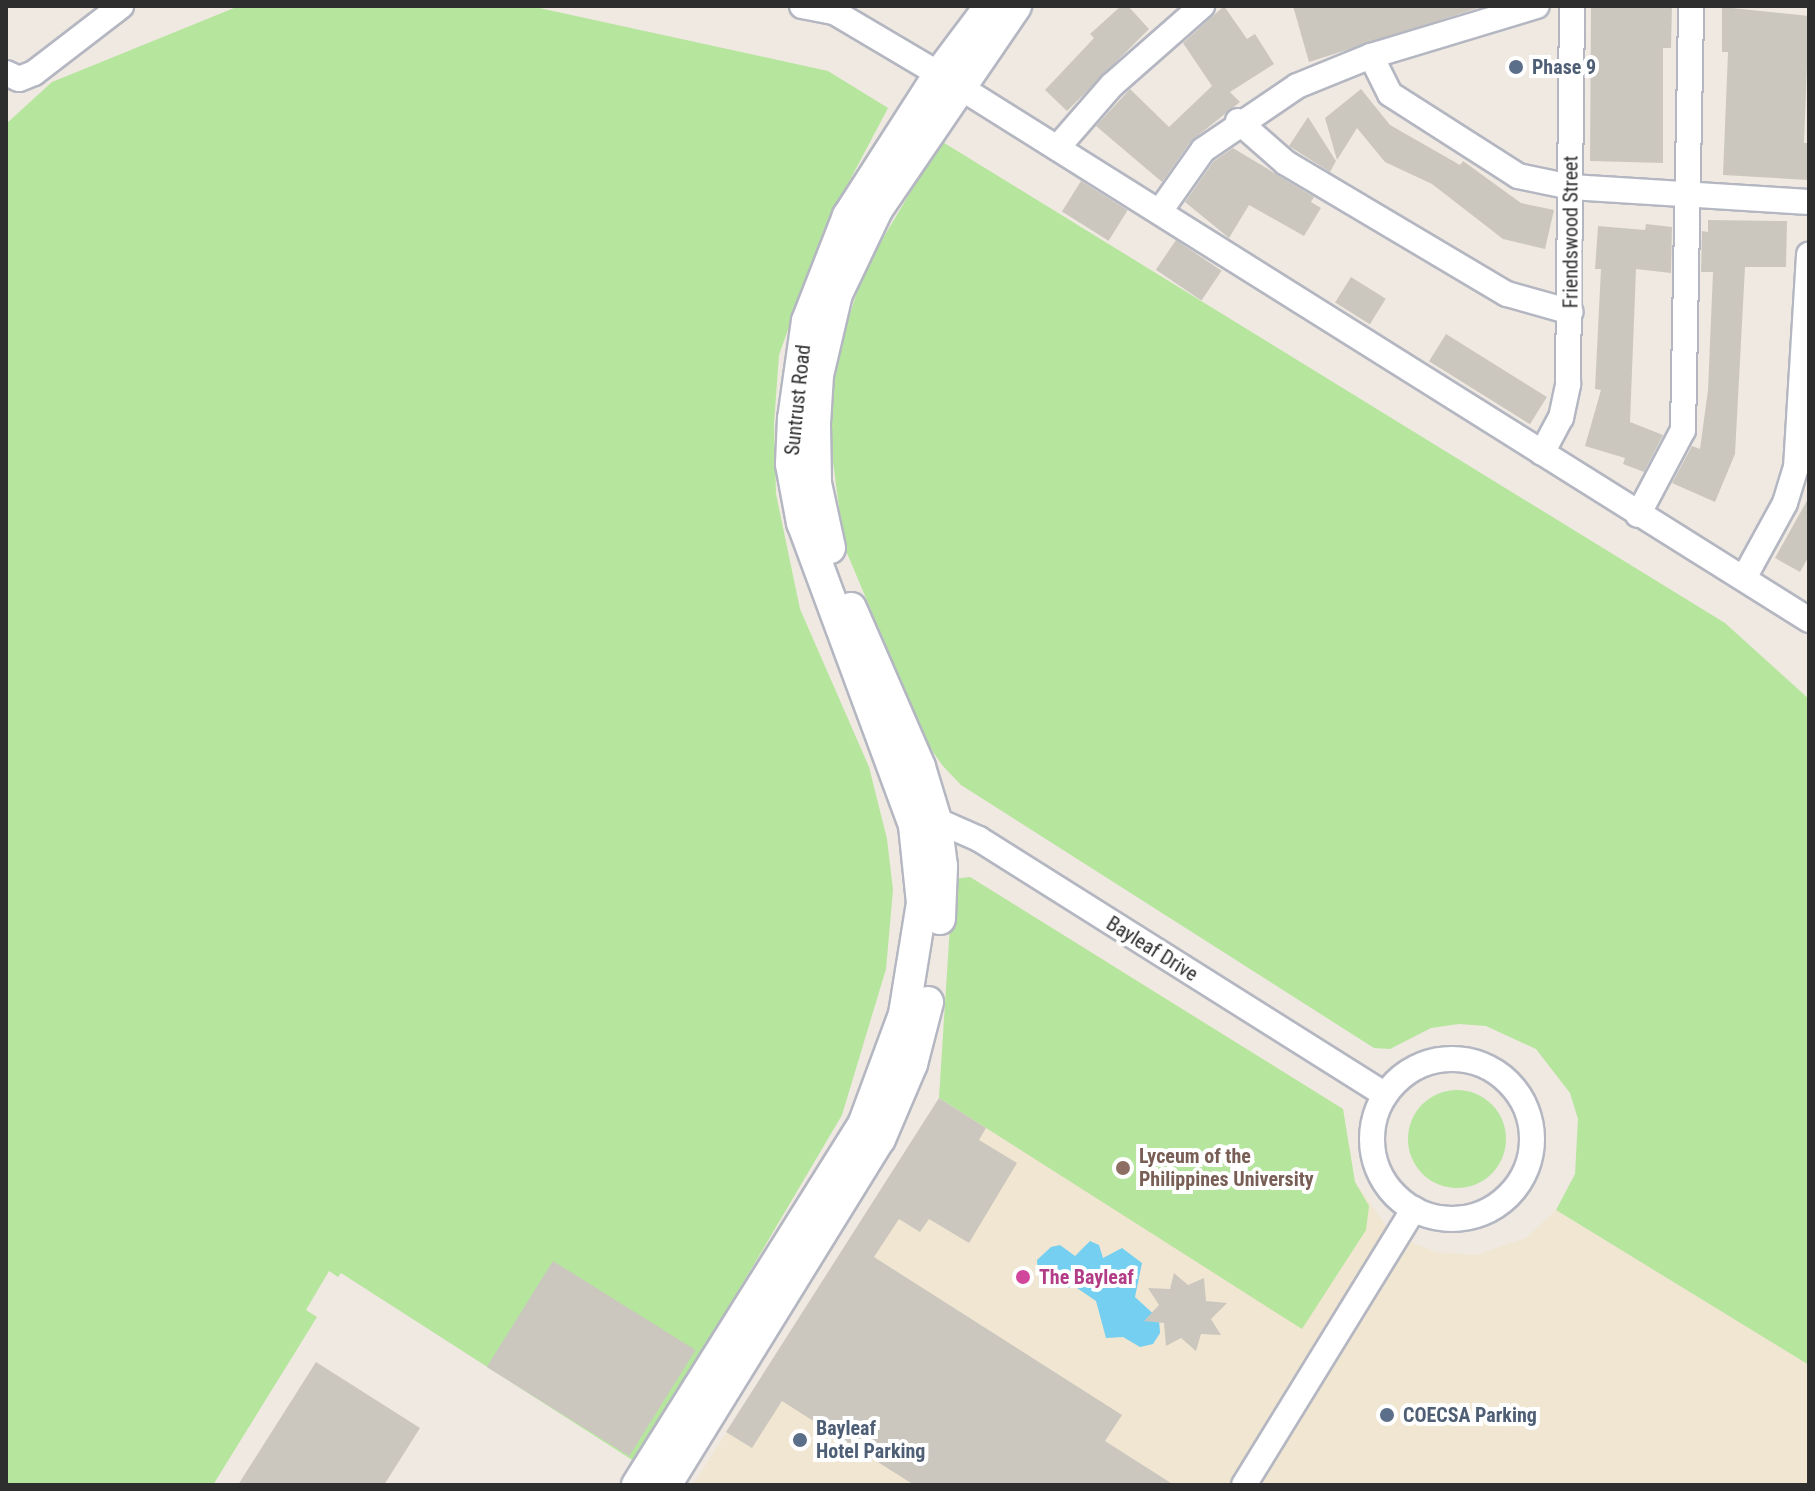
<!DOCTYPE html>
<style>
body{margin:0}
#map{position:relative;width:1815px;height:1491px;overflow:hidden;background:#efe9e1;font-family:"Roboto Condensed",sans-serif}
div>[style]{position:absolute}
.education>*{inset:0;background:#f0e6d1}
.green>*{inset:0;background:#b6e59e}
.round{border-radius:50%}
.water>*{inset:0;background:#75cff0}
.building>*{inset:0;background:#cbc7bf;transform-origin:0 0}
.roads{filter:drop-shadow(2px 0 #b4b7c1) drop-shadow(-2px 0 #b4b7c1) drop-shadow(0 2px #b4b7c1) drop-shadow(0 -2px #b4b7c1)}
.minor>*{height:24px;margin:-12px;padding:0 12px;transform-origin:12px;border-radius:12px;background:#fff}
.minor>.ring{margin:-12px;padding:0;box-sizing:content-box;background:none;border:24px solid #fff;border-radius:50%}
.tertiary>*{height:30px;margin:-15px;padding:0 15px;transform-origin:15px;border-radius:15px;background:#fff}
.dots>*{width:22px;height:22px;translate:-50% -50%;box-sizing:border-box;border:4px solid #fff;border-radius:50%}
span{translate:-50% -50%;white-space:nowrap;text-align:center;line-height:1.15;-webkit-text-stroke:8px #fff;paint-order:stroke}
.service-label{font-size:20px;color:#4e5e75;font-weight:700}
.left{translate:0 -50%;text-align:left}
.street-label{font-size:20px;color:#2e2e2e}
.education-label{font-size:20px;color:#785e54;font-weight:700}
.hotel-label{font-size:20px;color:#b23c85;font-weight:700}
.frame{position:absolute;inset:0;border:8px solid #2e2e2e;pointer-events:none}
</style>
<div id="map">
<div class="education">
<i style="clip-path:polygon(970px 877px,1343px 1109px,1355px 1182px,1387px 1227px,1410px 1242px,1436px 1252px,1476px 1255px,1526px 1238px,1556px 1210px,1809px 1365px,1809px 1485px,693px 1485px,939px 1098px,953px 879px)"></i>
</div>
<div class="green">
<i style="clip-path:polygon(239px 6px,530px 6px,828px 71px,888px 108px,824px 229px,779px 355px,774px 424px,776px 494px,800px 609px,869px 767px,887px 839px,893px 890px,886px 969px,842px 1115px,637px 1463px,341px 1273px,338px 1277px,329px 1271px,306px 1310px,317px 1317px,213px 1485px,6px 1485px,6px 124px,52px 82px)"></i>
<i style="clip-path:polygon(941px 141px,1725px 623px,1809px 699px,1809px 1365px,1556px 1210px,1575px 1174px,1578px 1119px,1570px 1093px,1536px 1049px,1486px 1026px,1459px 1024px,1431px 1028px,1390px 1049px,1374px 1048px,961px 785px,943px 766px,928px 745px,844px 546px,828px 423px,835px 361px,864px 270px)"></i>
<i style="clip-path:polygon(970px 877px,1343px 1109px,1355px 1182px,1369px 1206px,1366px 1230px,1302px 1329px,939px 1098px,953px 879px)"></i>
<i class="round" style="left:1408px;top:1090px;width:98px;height:98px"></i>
</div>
<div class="water">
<i style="clip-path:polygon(1090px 1241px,1099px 1245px,1103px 1258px,1122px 1248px,1142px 1263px,1135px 1297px,1159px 1319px,1160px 1333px,1153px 1344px,1140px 1347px,1123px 1337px,1106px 1338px,1096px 1301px,1077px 1288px,1049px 1286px,1038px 1275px,1037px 1260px,1051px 1247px,1060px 1245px,1075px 1256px)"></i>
</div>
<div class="building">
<i style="clip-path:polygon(1121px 6px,1128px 6px,1149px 29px,1067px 111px,1045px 90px,1094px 38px,1090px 34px)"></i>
<i style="clip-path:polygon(1224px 6px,1247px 39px,1255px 34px,1274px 64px,1230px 92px,1240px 102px,1191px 141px,1162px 182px,1096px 126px,1130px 89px,1169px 127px,1212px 86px,1183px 43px)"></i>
<i style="clip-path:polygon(1293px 6px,1484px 6px,1309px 62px)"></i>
<i style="clip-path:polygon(1591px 6px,1672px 6px,1671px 48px,1663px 48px,1663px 163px,1590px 161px)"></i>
<i style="clip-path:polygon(1722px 7px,1809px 16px,1804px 143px,1808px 143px,1808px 180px,1723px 175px,1728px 52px,1722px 52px)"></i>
<i style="clip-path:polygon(1361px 89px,1390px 125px,1460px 165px,1463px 161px,1521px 203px,1554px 210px,1545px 249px,1503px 239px,1432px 184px,1385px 162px,1357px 128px,1337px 160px,1325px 118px)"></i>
<i style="clip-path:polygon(1308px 117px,1336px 161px,1330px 172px,1289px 146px)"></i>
<i style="clip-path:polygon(1233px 148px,1314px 197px,1311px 202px,1321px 208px,1304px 236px,1249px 205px,1229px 238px,1185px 202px,1214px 161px)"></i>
<i style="left:1081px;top:181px;width:55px;height:36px;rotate:32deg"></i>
<i style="clip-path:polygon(1708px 220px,1787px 221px,1786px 267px,1745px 267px,1735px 454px,1715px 502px,1672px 483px,1692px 446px,1700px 449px,1708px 390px,1713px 272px,1701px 272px,1702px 231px,1708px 232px)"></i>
<i style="clip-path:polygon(1646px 224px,1672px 227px,1671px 273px,1636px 269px,1630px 422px,1663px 435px,1644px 472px,1623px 464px,1625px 458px,1585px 446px,1601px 390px,1595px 389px,1601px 269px,1595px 269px,1598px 226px,1645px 230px)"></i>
<i style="left:1176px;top:240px;width:55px;height:36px;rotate:34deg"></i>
<i style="left:1351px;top:277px;width:41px;height:30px;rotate:32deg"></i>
<i style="left:1446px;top:334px;width:119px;height:32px;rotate:32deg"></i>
<i style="clip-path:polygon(1809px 497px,1809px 556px,1800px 572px,1775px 558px)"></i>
<i style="clip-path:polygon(939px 1098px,986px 1128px,979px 1140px,1017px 1163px,969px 1243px,929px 1219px,920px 1232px,899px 1219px,874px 1257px,1122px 1415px,1105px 1441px,1174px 1485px,914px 1485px,782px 1401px,752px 1448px,726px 1432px)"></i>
<i style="left:553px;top:1261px;width:168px;height:125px;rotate:32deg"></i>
<i style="clip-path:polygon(1174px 1273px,1188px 1285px,1204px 1278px,1206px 1301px,1227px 1303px,1211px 1319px,1221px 1335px,1201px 1334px,1196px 1351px,1181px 1338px,1166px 1346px,1164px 1323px,1144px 1321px,1159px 1305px,1148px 1288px,1170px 1289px)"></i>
<i style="clip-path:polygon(316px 1362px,420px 1428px,384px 1485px,238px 1485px)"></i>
</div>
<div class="roads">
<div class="minor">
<i style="left:802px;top:6px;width:33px;rotate:11deg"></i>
<i style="left:834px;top:12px;width:122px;rotate:30.6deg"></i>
<i style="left:939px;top:74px;width:1027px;rotate:32.11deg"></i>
<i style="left:1371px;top:56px;width:42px;rotate:63.4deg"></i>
<i style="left:1390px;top:94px;width:152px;rotate:32.6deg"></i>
<i style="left:1518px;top:176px;width:54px;rotate:11.7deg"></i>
<i style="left:1571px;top:187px;width:238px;rotate:3.6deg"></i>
<i style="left:6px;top:73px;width:14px;rotate:25deg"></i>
<i style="left:19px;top:79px;width:16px;rotate:-22deg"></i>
<i style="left:34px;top:73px;width:110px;rotate:-37.6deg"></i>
<i style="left:1238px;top:121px;width:64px;rotate:41.2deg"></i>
<i style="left:1286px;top:163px;width:257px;rotate:30.7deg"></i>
<i style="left:1507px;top:294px;width:66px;rotate:15.7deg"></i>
<i style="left:1057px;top:148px;width:84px;rotate:-48.9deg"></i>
<i style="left:1112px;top:85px;width:120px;rotate:-41.3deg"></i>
<i style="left:1160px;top:211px;width:75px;rotate:-54.8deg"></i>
<i style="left:1203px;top:150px;width:114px;rotate:-34.2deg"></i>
<i style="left:1297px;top:86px;width:80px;rotate:-22.1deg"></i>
<i style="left:1371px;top:56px;width:173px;rotate:-16.8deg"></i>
<i style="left:1542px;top:453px;width:40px;rotate:-62deg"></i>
<i style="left:1561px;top:418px;width:35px;rotate:-78deg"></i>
<i style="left:1568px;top:384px;width:378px;rotate:-89.4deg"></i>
<i style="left:1638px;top:515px;width:96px;rotate:-62.1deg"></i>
<i style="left:1683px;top:430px;width:424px;rotate:-88.9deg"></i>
<i style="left:1744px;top:578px;width:85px;rotate:-61.3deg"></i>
<i style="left:1785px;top:503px;width:37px;rotate:-73deg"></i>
<i style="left:1796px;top:468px;width:214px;rotate:-86.5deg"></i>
<i style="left:922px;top:823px;width:14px;rotate:-12deg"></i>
<i style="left:936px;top:820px;width:47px;rotate:23.8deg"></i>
<i style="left:979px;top:839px;width:480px;rotate:32.2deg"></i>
<i class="ring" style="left:1372px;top:1059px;width:136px;height:136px"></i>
<i style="left:1244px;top:1485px;width:324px;rotate:-58.4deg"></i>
</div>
<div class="tertiary">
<i style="left:830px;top:548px;width:66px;rotate:-102.2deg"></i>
<i style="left:816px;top:483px;width:60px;rotate:-91deg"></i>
<i style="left:815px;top:423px;width:48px;rotate:-86.4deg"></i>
<i style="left:818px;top:375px;width:83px;rotate:-76.8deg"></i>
<i style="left:837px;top:294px;width:93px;rotate:-64.5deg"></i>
<i style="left:877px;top:210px;width:247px;rotate:-55.7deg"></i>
<i style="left:851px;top:608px;width:173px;rotate:66.5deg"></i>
<i style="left:920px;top:767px;width:55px;rotate:73.2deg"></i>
<i style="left:936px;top:820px;width:46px;rotate:82.6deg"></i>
<i style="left:942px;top:866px;width:53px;rotate:92.2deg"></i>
<i style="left:637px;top:1485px;width:425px;rotate:-57.9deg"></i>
<i style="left:863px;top:1125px;width:118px;rotate:-69.7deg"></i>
<i style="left:904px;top:1014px;width:112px;rotate:-80.8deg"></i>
<i style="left:922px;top:903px;width:78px;rotate:-95.9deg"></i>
<i style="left:914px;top:825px;width:322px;rotate:-110.3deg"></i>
<i style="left:802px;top:523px;width:60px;rotate:-100.6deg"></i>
<i style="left:791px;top:464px;width:45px;rotate:-87.5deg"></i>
<i style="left:793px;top:419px;width:99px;rotate:-81.9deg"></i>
<i style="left:807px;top:321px;width:113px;rotate:-68.7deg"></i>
<i style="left:848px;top:216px;width:169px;rotate:-57.3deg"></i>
<i style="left:939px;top:74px;width:85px;rotate:-53.1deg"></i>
<i style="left:666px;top:1485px;width:407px;rotate:-58.3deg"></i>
<i style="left:880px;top:1139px;width:82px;rotate:-66.9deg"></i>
<i style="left:912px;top:1064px;width:64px;rotate:-75.5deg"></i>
</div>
</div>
<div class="dots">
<i style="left:1516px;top:67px;background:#5c6f8a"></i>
<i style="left:1123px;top:1168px;background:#8d6e63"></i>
<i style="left:1023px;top:1277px;background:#d1479c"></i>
<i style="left:1387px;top:1415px;background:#5c6f8a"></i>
<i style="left:800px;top:1440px;background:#5c6f8a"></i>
</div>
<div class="service-label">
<span class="left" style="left:1532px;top:67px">Phase 9</span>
<span class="left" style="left:1403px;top:1415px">COECSA Parking</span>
<span class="left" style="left:816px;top:1440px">Bayleaf<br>Hotel Parking</span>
</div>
<div class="street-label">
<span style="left:1571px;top:232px;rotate:-90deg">Friendswood Street</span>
<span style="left:798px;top:400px;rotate:-84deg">Suntrust Road</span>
<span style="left:1152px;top:949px;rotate:32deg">Bayleaf Drive</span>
</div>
<div class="education-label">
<span class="left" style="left:1139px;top:1168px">Lyceum of the<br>Philippines University</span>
</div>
<div class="hotel-label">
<span class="left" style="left:1039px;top:1277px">The Bayleaf</span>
</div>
<div class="frame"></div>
</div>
